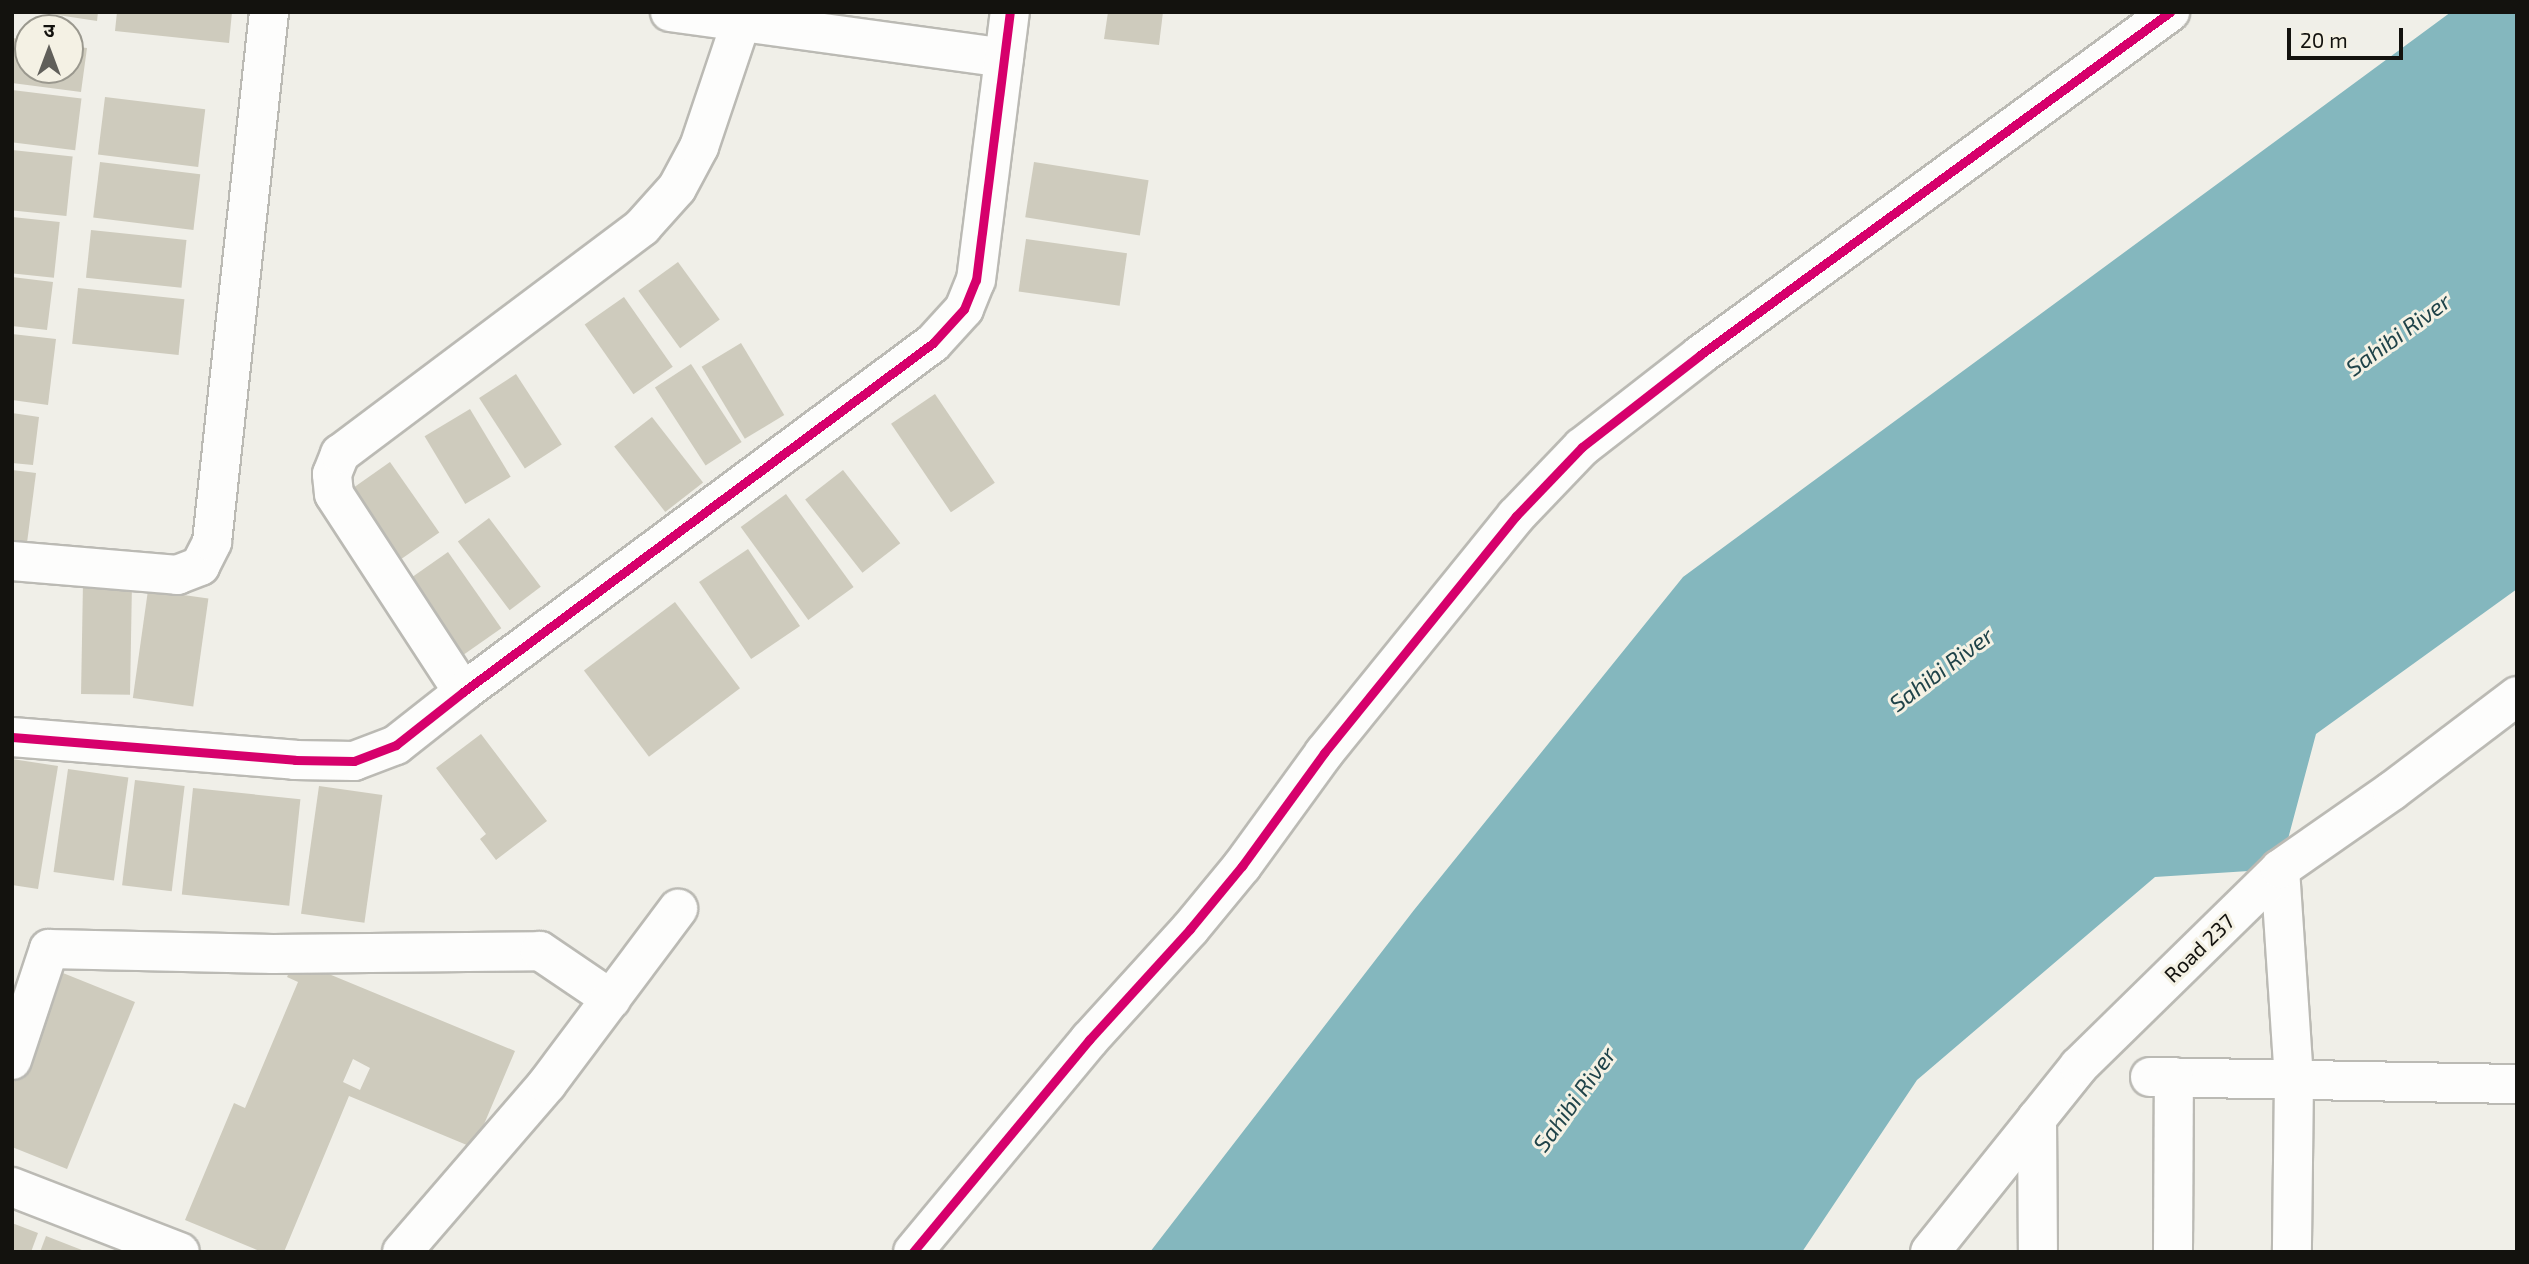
<!DOCTYPE html>
<meta charset="utf-8">
<style>
body{margin:0}
#map{position:relative;width:2529px;height:1264px;overflow:hidden;background:#f0efe8;font-family:"Exo 2","Noto Sans Devanagari",sans-serif}
div>[style]{position:absolute}
.water>*{inset:0;background:#84b7be}
.building>*{inset:0;background:#cecbbd;transform-origin:0 0}
.roads{filter:drop-shadow(2px 0 #bbbab4) drop-shadow(-2px 0 #bbbab4) drop-shadow(0 2px #bbbab4) drop-shadow(0 -2px #bbbab4)}
.minor>*{height:38px;margin:-19px;padding:0 19px;transform-origin:19px;border-radius:19px;background:#fdfdfc}
.cycleway>*{height:9px;margin:-4.5px;padding:0 4.5px;transform-origin:4.5px;border-radius:4.5px;background:#d6006c}
span{translate:-50% -50%;white-space:nowrap;text-align:center;line-height:1.15;-webkit-text-stroke:6px #f4f1e4;paint-order:stroke}
.street-label{font-size:21px;color:#13120e}
.water-label{font-size:23px;color:#1f4349;font-style:italic}
.frame{position:absolute;inset:0;border:14px solid #13120e;pointer-events:none}
.north{position:absolute;left:14px;top:14px;width:70px;height:70px;box-sizing:border-box;background:#f4f1e4;border:2px solid #9a988e;border-radius:50%;rotate:0deg;font-size:19px;font-weight:700;line-height:28px;text-align:center;color:#13120e}
.north::after{content:'';display:block;margin:auto;width:24px;height:32px;background:#605f5a;clip-path:polygon(50% 0,100% 100%,50% 72%,0 100%)}
.scale{position:absolute;left:2287px;top:28px;width:116px;height:32px;box-sizing:border-box;border:4px solid #13120e;border-top:0;padding-left:9px;font-size:21px;line-height:24px;white-space:nowrap;color:#13120e;-webkit-text-stroke:5px #f4f1e4;paint-order:stroke}
</style>
<div id="map">
<div class="water">
<i style="clip-path:polygon(2451px 12px,2517px 12px,2517px 589px,2316px 734px,2280px 869px,2155px 877px,1917px 1080px,1802px 1252px,1150px 1252px,1414px 910px,1683px 577px)"></i>
</div>
<div class="building">
<i style="clip-path:polygon(38px 12px,98px 12px,97px 21px)"></i>
<i style="clip-path:polygon(117px 12px,232px 12px,229px 43px,115px 31px)"></i>
<i style="clip-path:polygon(1108px 12px,1163px 12px,1159px 45px,1104px 39px)"></i>
<i style="clip-path:polygon(12px 38px,28px 40px,28px 70px,70px 70px,70px 46px,87px 48px,81px 92px,12px 83px)"></i>
<i style="left:12px;top:90px;width:70px;height:52px;rotate:7deg"></i>
<i style="left:105px;top:97px;width:101px;height:58px;rotate:7deg"></i>
<i style="left:12px;top:150px;width:61px;height:60px;rotate:6deg"></i>
<i style="left:100px;top:162px;width:101px;height:56px;rotate:7deg"></i>
<i style="left:1034px;top:162px;width:116px;height:56px;rotate:9deg"></i>
<i style="left:12px;top:217px;width:48px;height:56px;rotate:6deg"></i>
<i style="left:91px;top:230px;width:96px;height:48px;rotate:6deg"></i>
<i style="left:1026px;top:239px;width:102px;height:53px;rotate:8deg"></i>
<i style="left:678px;top:262px;width:71px;height:49px;rotate:54deg"></i>
<i style="clip-path:polygon(12px 277px,53px 282px,47px 330px,12px 326px)"></i>
<i style="left:78px;top:288px;width:107px;height:56px;rotate:6deg"></i>
<i style="left:624px;top:297px;width:85px;height:48px;rotate:55deg"></i>
<i style="clip-path:polygon(12px 334px,56px 339px,48px 405px,12px 400px)"></i>
<i style="left:741px;top:343px;width:84px;height:46px;rotate:59deg"></i>
<i style="left:691px;top:364px;width:93px;height:43px;rotate:57deg"></i>
<i style="left:516px;top:374px;width:84px;height:44px;rotate:57deg"></i>
<i style="left:935px;top:394px;width:107px;height:53px;rotate:56deg"></i>
<i style="left:470px;top:409px;width:79px;height:53px;rotate:59deg"></i>
<i style="clip-path:polygon(12px 413px,39px 417px,33px 465px,12px 463px)"></i>
<i style="left:652px;top:417px;width:83px;height:48px;rotate:52deg"></i>
<i style="left:390px;top:462px;width:86px;height:46px;rotate:55deg"></i>
<i style="clip-path:polygon(12px 470px,36px 473px,27px 543px,12px 541px)"></i>
<i style="left:843px;top:470px;width:93px;height:48px;rotate:52deg"></i>
<i style="left:786px;top:494px;width:115px;height:56px;rotate:54deg"></i>
<i style="left:489px;top:518px;width:86px;height:39px;rotate:53deg"></i>
<i style="left:748px;top:549px;width:93px;height:59px;rotate:56deg"></i>
<i style="left:448px;top:552px;width:93px;height:51px;rotate:55deg"></i>
<i style="left:83px;top:582px;width:49px;height:112px;rotate:1deg"></i>
<i style="left:148px;top:590px;width:61px;height:109px;rotate:8deg"></i>
<i style="left:675px;top:602px;width:108px;height:114px;rotate:53deg"></i>
<i style="clip-path:polygon(481px 734px,547px 821px,496px 860px,480px 839px,486px 834px,436px 768px)"></i>
<i style="clip-path:polygon(12px 759px,58px 766px,38px 889px,12px 885px)"></i>
<i style="left:68px;top:769px;width:61px;height:104px;rotate:8deg"></i>
<i style="left:135px;top:780px;width:50px;height:106px;rotate:7deg"></i>
<i style="left:319px;top:786px;width:64px;height:129px;rotate:8deg"></i>
<i style="left:193px;top:788px;width:108px;height:107px;rotate:6deg"></i>
<i style="clip-path:polygon(evenodd,295px 960px,515px 1051px,474px 1148px,349px 1096px,284px 1252px,262px 1252px,185px 1220px,234px 1103px,245px 1108px,298px 982px,287px 977px,295px 960px,353px 1059px,370px 1068px,360px 1090px,343px 1082px,353px 1059px)"></i>
<i style="clip-path:polygon(58px 971px,135px 1002px,67px 1169px,12px 1147px,12px 1085px)"></i>
<i style="clip-path:polygon(12px 1223px,38px 1233px,31px 1252px,12px 1252px)"></i>
<i style="clip-path:polygon(46px 1236px,87px 1252px,40px 1252px)"></i>
</div>
<div class="roads">
<div class="minor">
<i style="left:670px;top:12px;width:337px;rotate:7.8deg"></i>
<i style="left:12px;top:561px;width:166px;rotate:4.8deg"></i>
<i style="left:177px;top:575px;width:25px;rotate:-21deg"></i>
<i style="left:200px;top:566px;width:27px;rotate:-63deg"></i>
<i style="left:212px;top:542px;width:533px;rotate:-83.86deg"></i>
<i style="left:463px;top:692px;width:236px;rotate:-123.1deg"></i>
<i style="left:334px;top:494px;width:20px;rotate:-96deg"></i>
<i style="left:332px;top:474px;width:22px;rotate:-68deg"></i>
<i style="left:340px;top:454px;width:378px;rotate:-36.9deg"></i>
<i style="left:642px;top:227px;width:52px;rotate:-48.1deg"></i>
<i style="left:677px;top:188px;width:47px;rotate:-61.8deg"></i>
<i style="left:699px;top:147px;width:132px;rotate:-71.4deg"></i>
<i style="left:12px;top:737px;width:284px;rotate:4.6deg"></i>
<i style="left:295px;top:760px;width:59px;rotate:1deg"></i>
<i style="left:354px;top:761px;width:45px;rotate:-20.9deg"></i>
<i style="left:396px;top:745px;width:85px;rotate:-38.3deg"></i>
<i style="left:463px;top:692px;width:585px;rotate:-36.6deg"></i>
<i style="left:933px;top:343px;width:46px;rotate:-47.6deg"></i>
<i style="left:964px;top:309px;width:31px;rotate:-68deg"></i>
<i style="left:976px;top:280px;width:270px;rotate:-82.8deg"></i>
<i style="left:2280px;top:869px;width:211px;rotate:86.2deg"></i>
<i style="left:2294px;top:1080px;width:172px;rotate:90.7deg"></i>
<i style="left:12px;top:1060px;width:117px;rotate:-71.6deg"></i>
<i style="left:49px;top:949px;width:224px;rotate:1.3deg"></i>
<i style="left:273px;top:954px;width:267px;rotate:-0.6deg"></i>
<i style="left:540px;top:951px;width:86px;rotate:34.1deg"></i>
<i style="left:2150px;top:1077px;width:367px;rotate:1.1deg"></i>
<i style="left:2037px;top:1118px;width:134px;rotate:89.6deg"></i>
<i style="left:12px;top:1187px;width:180px;rotate:21.2deg"></i>
<i style="left:402px;top:1252px;width:222px;rotate:-49.2deg"></i>
<i style="left:547px;top:1084px;width:219px;rotate:-53.2deg"></i>
<i style="left:913px;top:1252px;width:276px;rotate:-50.3deg"></i>
<i style="left:1089px;top:1040px;width:150px;rotate:-47.7deg"></i>
<i style="left:1190px;top:929px;width:82px;rotate:-50.5deg"></i>
<i style="left:1242px;top:866px;width:140px;rotate:-54deg"></i>
<i style="left:1324px;top:753px;width:305px;rotate:-51deg"></i>
<i style="left:1516px;top:516px;width:95px;rotate:-46.3deg"></i>
<i style="left:1582px;top:447px;width:150px;rotate:-37.9deg"></i>
<i style="left:1700px;top:355px;width:582px;rotate:-36.12deg"></i>
<i style="left:1930px;top:1252px;width:238px;rotate:-51.3deg"></i>
<i style="left:2079px;top:1066px;width:281px;rotate:-44.4deg"></i>
<i style="left:2280px;top:869px;width:136px;rotate:-34.9deg"></i>
<i style="left:2392px;top:791px;width:157px;rotate:-37.2deg"></i>
<i style="left:2173px;top:1252px;width:175px;rotate:-89.7deg"></i>
</div>
</div>
<div class="cycleway">
<i style="left:12px;top:737px;width:284px;rotate:4.6deg"></i>
<i style="left:295px;top:760px;width:59px;rotate:1deg"></i>
<i style="left:354px;top:761px;width:45px;rotate:-20.9deg"></i>
<i style="left:396px;top:745px;width:85px;rotate:-38.3deg"></i>
<i style="left:463px;top:692px;width:585px;rotate:-36.6deg"></i>
<i style="left:933px;top:343px;width:46px;rotate:-47.6deg"></i>
<i style="left:964px;top:309px;width:31px;rotate:-68deg"></i>
<i style="left:976px;top:280px;width:270px;rotate:-82.8deg"></i>
<i style="left:913px;top:1252px;width:276px;rotate:-50.3deg"></i>
<i style="left:1089px;top:1040px;width:150px;rotate:-47.7deg"></i>
<i style="left:1190px;top:929px;width:82px;rotate:-50.5deg"></i>
<i style="left:1242px;top:866px;width:140px;rotate:-54deg"></i>
<i style="left:1324px;top:753px;width:305px;rotate:-51deg"></i>
<i style="left:1516px;top:516px;width:95px;rotate:-46.3deg"></i>
<i style="left:1582px;top:447px;width:150px;rotate:-37.9deg"></i>
<i style="left:1700px;top:355px;width:582px;rotate:-36.12deg"></i>
</div>
<div class="street-label">
<span style="left:2199px;top:948px;rotate:-44deg">Road 237</span>
</div>
<div class="water-label">
<span style="left:2398px;top:334px;rotate:-36deg">Sahibi River</span>
<span style="left:1941px;top:669px;rotate:-37deg">Sahibi River</span>
<span style="left:1574px;top:1099px;rotate:-54deg">Sahibi River</span>
</div>
<div class="frame"></div>
<div class="north">उ</div>
<div class="scale">20 m</div>
</div>
